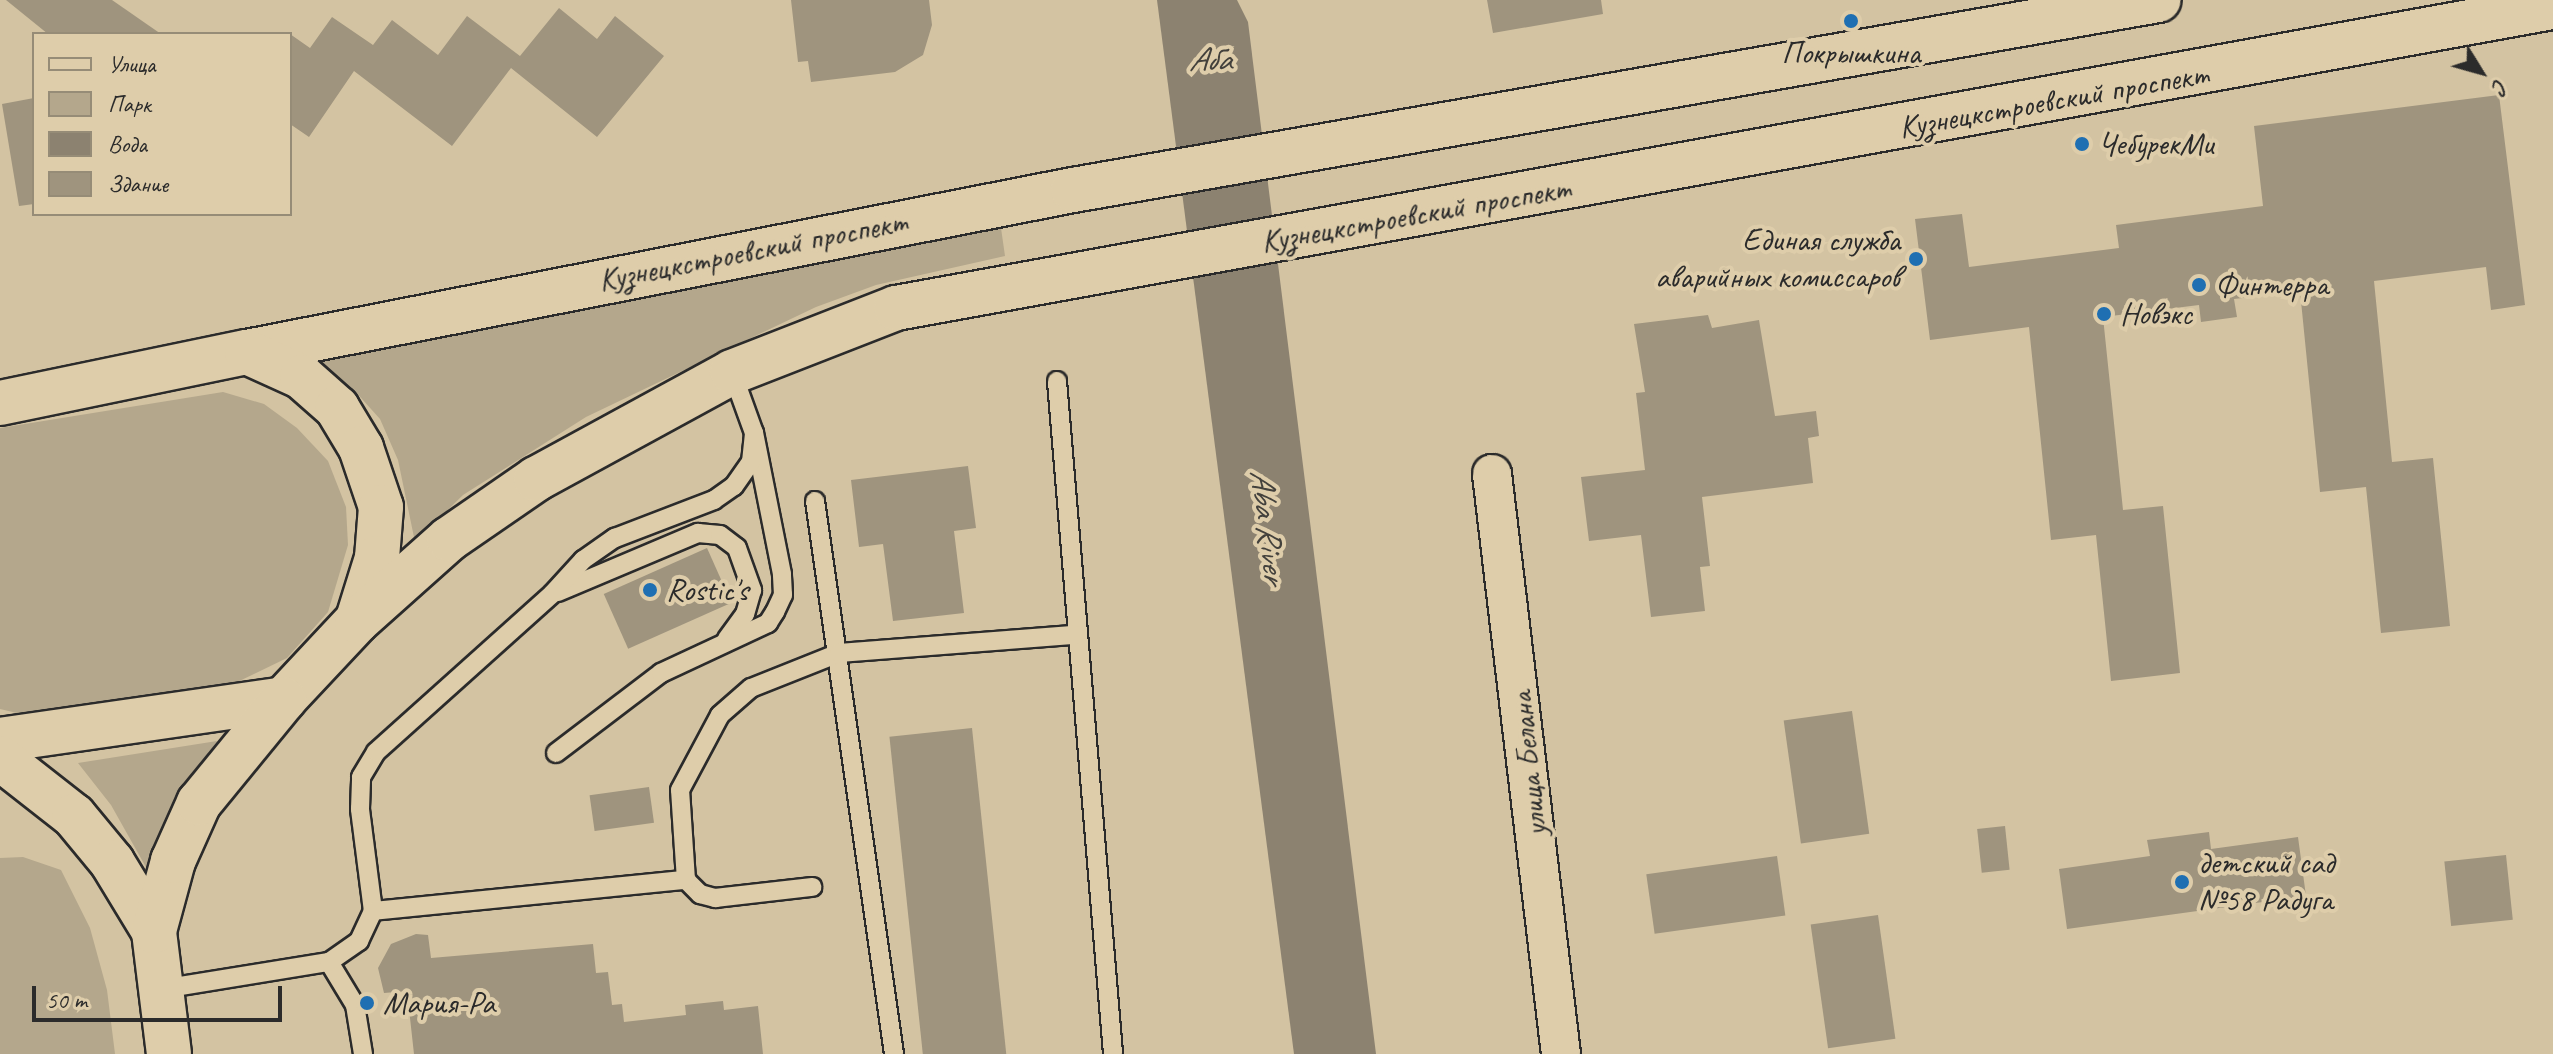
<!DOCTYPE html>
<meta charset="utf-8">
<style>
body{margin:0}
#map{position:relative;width:2553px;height:1054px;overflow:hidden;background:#d3c3a2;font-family:Caveat,sans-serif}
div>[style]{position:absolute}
.green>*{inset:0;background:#b4a78c}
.water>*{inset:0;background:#8c8270}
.building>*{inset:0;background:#9f947e;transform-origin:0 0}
.roads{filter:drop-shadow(2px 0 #2b2b2b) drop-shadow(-2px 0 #2b2b2b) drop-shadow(0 2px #2b2b2b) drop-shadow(0 -2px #2b2b2b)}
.service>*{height:18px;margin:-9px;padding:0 9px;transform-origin:9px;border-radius:9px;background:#decdaa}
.minor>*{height:38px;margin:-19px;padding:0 19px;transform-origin:19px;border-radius:19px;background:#decdaa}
.secondary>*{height:44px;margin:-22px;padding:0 22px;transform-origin:22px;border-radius:22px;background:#decdaa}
.dots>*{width:22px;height:22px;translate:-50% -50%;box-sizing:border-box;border:4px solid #decdaa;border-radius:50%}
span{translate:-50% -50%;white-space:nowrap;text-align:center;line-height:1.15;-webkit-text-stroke:8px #decdaa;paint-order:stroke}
.poi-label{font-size:32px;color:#2b2b2b}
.left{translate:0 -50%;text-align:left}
.right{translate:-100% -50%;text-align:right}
.street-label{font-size:32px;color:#2b2b2b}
.water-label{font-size:34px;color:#43413c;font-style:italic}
.legend{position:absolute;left:32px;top:32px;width:260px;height:184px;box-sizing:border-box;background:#decdaa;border:2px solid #968c77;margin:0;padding:10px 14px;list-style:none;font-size:24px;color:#2b2b2b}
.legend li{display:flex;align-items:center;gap:16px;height:40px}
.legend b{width:40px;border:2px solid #968c77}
.north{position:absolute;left:2441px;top:32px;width:80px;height:80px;-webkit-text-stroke:6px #decdaa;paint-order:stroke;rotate:127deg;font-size:22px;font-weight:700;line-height:32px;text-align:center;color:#2b2b2b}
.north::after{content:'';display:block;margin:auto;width:28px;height:36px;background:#2b2b2b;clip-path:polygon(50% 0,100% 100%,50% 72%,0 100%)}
.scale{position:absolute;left:32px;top:986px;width:250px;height:36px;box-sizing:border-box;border:4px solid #2b2b2b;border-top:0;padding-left:10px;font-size:24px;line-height:28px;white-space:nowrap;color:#2b2b2b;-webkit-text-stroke:6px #decdaa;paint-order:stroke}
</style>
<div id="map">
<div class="green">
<i style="clip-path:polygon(1001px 228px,1005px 256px,876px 285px,816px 307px,586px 417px,463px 495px,415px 542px,398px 460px,380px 419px,353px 389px,315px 363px)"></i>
<i style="clip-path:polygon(223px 392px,264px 404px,297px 428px,328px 461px,346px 507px,348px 545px,328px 612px,287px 658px,227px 687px,17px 713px,0 709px,0 428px)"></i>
<i style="clip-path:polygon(217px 741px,181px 794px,147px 869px,111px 805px,78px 763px)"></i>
<i style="clip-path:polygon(23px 857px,61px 870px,90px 928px,107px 990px,115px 1054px,0 1054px,0 858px)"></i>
</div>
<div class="water">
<i style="clip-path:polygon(1157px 0,1237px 0,1248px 22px,1376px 1054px,1294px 1054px)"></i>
</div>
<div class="building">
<i style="clip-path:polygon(6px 0,112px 0,161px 34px,48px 34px)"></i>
<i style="clip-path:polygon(791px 0,929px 0,932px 25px,923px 55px,895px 72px,811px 82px,808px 61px,798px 62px)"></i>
<i style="clip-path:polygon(1487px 0,1601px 0,1603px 14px,1493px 33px)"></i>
<i style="clip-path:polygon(559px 8px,597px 39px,615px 16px,664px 56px,597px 137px,511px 68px,452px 146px,354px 71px,309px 137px,290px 124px,290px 34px,310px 48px,332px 17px,373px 45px,392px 20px,438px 55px,467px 16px,520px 56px)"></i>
<i style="clip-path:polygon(2499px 95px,2525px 305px,2491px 310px,2486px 267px,2374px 281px,2392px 462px,2433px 458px,2450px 626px,2381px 633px,2366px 487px,2320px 492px,2300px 291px,2234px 299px,2237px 317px,2201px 322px,2199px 305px,2103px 317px,2123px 510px,2163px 506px,2180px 673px,2111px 681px,2096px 535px,2051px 540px,2029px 327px,1930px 340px,1915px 219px,1962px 214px,1969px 267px,2119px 248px,2116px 225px,2263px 206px,2254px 126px)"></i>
<i style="clip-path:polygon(34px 98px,34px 204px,19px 206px,2px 104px)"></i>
<i style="clip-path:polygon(1708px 315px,1712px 328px,1759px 320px,1775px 416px,1816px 411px,1819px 436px,1808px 438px,1813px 483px,1702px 497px,1710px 566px,1700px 567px,1705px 611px,1651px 617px,1641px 535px,1589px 541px,1581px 477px,1645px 470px,1636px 393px,1645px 392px,1634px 324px)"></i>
<i style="clip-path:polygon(968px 466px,976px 528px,954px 531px,964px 613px,893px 621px,883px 544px,859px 547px,851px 480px)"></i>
<i style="left:707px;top:548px;width:60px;height:113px;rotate:66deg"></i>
<i style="left:1852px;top:711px;width:124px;height:69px;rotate:82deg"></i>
<i style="left:972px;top:728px;width:328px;height:83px;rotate:84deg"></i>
<i style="left:649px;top:787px;width:36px;height:60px;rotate:82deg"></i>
<i style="left:2005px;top:826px;width:44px;height:28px;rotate:84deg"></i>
<i style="clip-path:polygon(2209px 832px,2211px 849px,2298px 837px,2306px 896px,2067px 929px,2059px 869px,2150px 856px,2147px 840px)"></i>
<i style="left:2506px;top:855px;width:65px;height:62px;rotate:84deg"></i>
<i style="left:1777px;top:856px;width:60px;height:132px;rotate:82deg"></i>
<i style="left:1878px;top:915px;width:125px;height:68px;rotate:82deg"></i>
<i style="clip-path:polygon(416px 934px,428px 935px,431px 958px,593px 944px,596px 973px,608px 972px,612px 1005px,622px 1004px,624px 1022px,686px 1015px,685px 1005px,723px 1001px,724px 1010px,758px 1006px,763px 1054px,414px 1054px,407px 991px,384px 993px,378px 968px,391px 944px)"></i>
</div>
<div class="roads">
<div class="service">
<i style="left:1057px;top:381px;width:675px;rotate:85.24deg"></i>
<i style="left:815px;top:501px;width:559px;rotate:81.87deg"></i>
<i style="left:558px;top:592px;width:152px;rotate:-22.9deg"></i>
<i style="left:698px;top:533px;width:22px;rotate:5deg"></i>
<i style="left:720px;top:535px;width:21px;rotate:37deg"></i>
<i style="left:737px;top:548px;width:45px;rotate:70.3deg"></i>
<i style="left:752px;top:590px;width:25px;rotate:106deg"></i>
<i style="left:745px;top:614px;width:31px;rotate:126deg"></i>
<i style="left:556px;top:753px;width:132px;rotate:-37.3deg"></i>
<i style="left:661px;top:673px;width:118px;rotate:-25deg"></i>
<i style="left:768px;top:623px;width:13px;rotate:-58deg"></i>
<i style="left:775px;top:612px;width:19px;rotate:-65deg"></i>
<i style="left:783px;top:595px;width:21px;rotate:-93deg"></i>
<i style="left:782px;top:574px;width:144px;rotate:-101.2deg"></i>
<i style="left:754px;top:433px;width:65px;rotate:-109.8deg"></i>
<i style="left:686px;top:880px;width:20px;rotate:45deg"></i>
<i style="left:700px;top:894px;width:16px;rotate:15deg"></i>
<i style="left:715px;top:898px;width:98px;rotate:-6.5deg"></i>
<i style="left:373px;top:911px;width:103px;rotate:-97.3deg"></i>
<i style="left:360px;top:809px;width:32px;rotate:-88deg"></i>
<i style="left:361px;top:777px;width:29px;rotate:-59deg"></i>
<i style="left:376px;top:752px;width:237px;rotate:-41.9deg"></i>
<i style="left:552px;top:594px;width:46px;rotate:-47.6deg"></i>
<i style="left:583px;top:560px;width:39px;rotate:-35deg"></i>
<i style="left:615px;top:538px;width:106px;rotate:-21deg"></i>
<i style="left:714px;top:500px;width:24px;rotate:-35deg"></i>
<i style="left:734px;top:486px;width:29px;rotate:-55deg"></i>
<i style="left:751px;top:462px;width:29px;rotate:-84deg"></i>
<i style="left:329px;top:962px;width:50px;rotate:58.8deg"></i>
<i style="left:355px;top:1005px;width:50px;rotate:80.7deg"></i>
<i style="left:162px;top:989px;width:169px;rotate:-9.2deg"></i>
<i style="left:329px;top:962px;width:37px;rotate:-35deg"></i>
<i style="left:359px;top:941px;width:33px;rotate:-65deg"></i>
<i style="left:373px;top:911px;width:315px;rotate:-5.7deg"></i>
<i style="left:686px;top:880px;width:90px;rotate:-93.8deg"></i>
<i style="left:680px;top:790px;width:85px;rotate:-61.9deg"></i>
<i style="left:720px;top:715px;width:41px;rotate:-41.1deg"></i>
<i style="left:751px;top:688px;width:95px;rotate:-21.7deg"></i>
<i style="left:839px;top:653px;width:237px;rotate:-4.4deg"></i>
</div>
<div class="minor">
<i style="left:1492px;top:474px;width:584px;rotate:83.22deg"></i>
</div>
<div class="secondary">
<i style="left:247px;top:352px;width:842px;rotate:-11.1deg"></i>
<i style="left:1073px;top:190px;width:1102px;rotate:-9.93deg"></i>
<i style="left:0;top:403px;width:252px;rotate:-11.7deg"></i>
<i style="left:247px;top:352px;width:60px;rotate:24.4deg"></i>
<i style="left:302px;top:377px;width:47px;rotate:41.5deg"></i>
<i style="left:337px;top:408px;width:47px;rotate:59deg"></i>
<i style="left:361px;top:448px;width:62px;rotate:71.3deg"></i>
<i style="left:381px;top:507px;width:51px;rotate:94.5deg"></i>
<i style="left:377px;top:558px;width:64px;rotate:107.3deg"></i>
<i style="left:0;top:740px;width:287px;rotate:-8.2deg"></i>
<i style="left:284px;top:699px;width:107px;rotate:-46.9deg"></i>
<i style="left:357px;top:621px;width:123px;rotate:-41.7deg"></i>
<i style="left:449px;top:539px;width:106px;rotate:-34.6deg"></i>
<i style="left:536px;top:479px;width:223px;rotate:-28.6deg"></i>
<i style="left:732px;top:372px;width:176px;rotate:-21.3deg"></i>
<i style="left:896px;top:308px;width:1684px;rotate:-10.3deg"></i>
<i style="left:0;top:758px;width:94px;rotate:38.1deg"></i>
<i style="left:74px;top:816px;width:60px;rotate:50.4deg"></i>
<i style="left:112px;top:862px;width:81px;rotate:58.7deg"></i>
<i style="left:169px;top:1054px;width:124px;rotate:-97deg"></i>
<i style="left:154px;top:931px;width:73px;rotate:-74.8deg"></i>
<i style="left:173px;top:861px;width:64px;rotate:-65.9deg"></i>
<i style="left:199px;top:803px;width:134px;rotate:-50.7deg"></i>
</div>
</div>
<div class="dots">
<i style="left:1851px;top:21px;background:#1f6fb2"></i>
<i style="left:2082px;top:144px;background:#1f6fb2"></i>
<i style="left:1916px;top:259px;background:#1f6fb2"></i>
<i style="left:2199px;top:285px;background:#1f6fb2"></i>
<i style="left:2104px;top:314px;background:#1f6fb2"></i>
<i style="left:650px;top:590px;background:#1f6fb2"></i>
<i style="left:2182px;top:882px;background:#1f6fb2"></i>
<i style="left:367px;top:1003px;background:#1f6fb2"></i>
</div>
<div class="poi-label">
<span style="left:1851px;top:53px">Покрышкина</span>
<span class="left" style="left:2098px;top:144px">ЧебурекМи</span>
<span class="right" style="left:1900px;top:259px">Единая служба<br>аварийных комиссаров</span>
<span class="left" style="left:2215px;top:285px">Финтерра</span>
<span class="left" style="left:2120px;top:314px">Новэкс</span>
<span class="left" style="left:666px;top:590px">Rostic's</span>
<span class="left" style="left:2198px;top:882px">детский сад<br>№58 Радуга</span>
<span class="left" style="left:383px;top:1003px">Мария-Ра</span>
</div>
<div class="street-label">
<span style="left:2054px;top:101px;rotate:-10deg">Кузнецкстроевский проспект</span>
<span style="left:1416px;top:215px;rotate:-10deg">Кузнецкстроевский проспект</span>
<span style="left:753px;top:251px;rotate:-11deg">Кузнецкстроевский проспект</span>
<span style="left:1529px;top:764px;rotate:-96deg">улица Белана</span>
</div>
<div class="water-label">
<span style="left:1210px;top:59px">Аба</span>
<span style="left:1269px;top:526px;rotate:83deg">Aba River</span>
</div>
<ul class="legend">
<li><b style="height:10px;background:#decdaa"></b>Улица</li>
<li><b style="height:22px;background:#b4a78c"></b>Парк</li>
<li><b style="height:22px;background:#8c8270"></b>Вода</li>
<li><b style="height:22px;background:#9f947e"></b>Здание</li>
</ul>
<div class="north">С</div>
<div class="scale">50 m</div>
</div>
